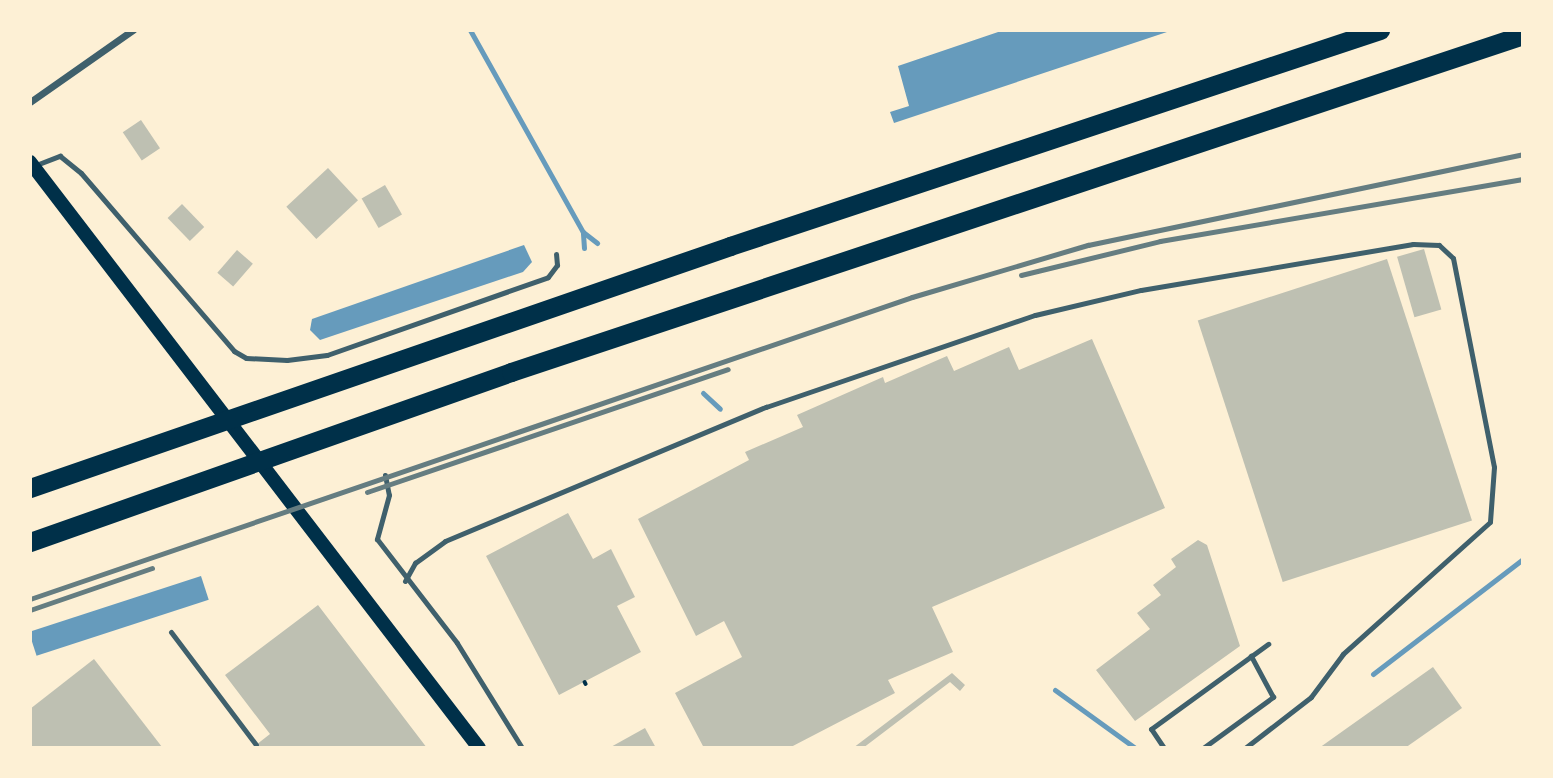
<!DOCTYPE html>
<style>
body{margin:0}
#map{position:relative;width:1553px;height:778px;overflow:hidden;background:#fdf0d5;font-family:Ubuntu,sans-serif}
div>[style]{position:absolute}
.water>*{inset:0;background:#669bbc;transform-origin:0 0}
.stream>*{height:5px;margin:-2.5px;padding:0 2.5px;transform-origin:2.5px;border-radius:2.5px;background:#669bbc}
.building>*{inset:0;background:#bec0b2;transform-origin:0 0}
.path>*{height:3.5px;margin:-1.75px;padding:0 1.75px;transform-origin:1.75px;border-radius:1.75px;background:#003049}
.service>*{height:5px;margin:-2.5px;padding:0 2.5px;transform-origin:2.5px;border-radius:2.5px;background:#3f606c}
.minor>*{height:7px;margin:-3.5px;padding:0 3.5px;transform-origin:3.5px;border-radius:3.5px;background:#3f606c}
.secondary>*{height:14px;margin:-7px;padding:0 7px;transform-origin:7px;border-radius:7px;background:#003049}
.motorway>*{height:19px;margin:-9.5px;padding:0 9.5px;transform-origin:9.5px;border-radius:9.5px;background:#003049}
.rail>*{height:5px;margin:-2.5px;padding:0 2.5px;transform-origin:2.5px;border-radius:2.5px;background:#657d81}
span{translate:-50% -50%;white-space:nowrap;text-align:center;line-height:1.15;-webkit-text-stroke:5px #fdf0d5;paint-order:stroke}
.frame{position:absolute;inset:0;border:32px solid #fdf0d5;pointer-events:none}
</style>
<div id="map">
<div class="water">
<i style="clip-path:polygon(1004px 30px,1173px 30px,894px 123px,890px 112px,909px 106px,898px 66px)"></i>
<i style="clip-path:polygon(524px 245px,532px 262px,523px 272px,320px 340px,310px 330px,312px 319px)"></i>
<i style="left:201px;top:576px;width:25px;height:181px;rotate:72deg"></i>
</div>
<div class="stream">
<i style="left:470px;top:30px;width:231px;rotate:60.8deg"></i>
<i style="left:584px;top:248px;width:16px;rotate:-94deg"></i>
<i style="left:583px;top:232px;width:18px;rotate:38deg"></i>
<i style="left:703px;top:393px;width:23px;rotate:43deg"></i>
<i style="left:1373px;top:674px;width:189px;rotate:-37.5deg"></i>
<i style="left:1055px;top:690px;width:99px;rotate:35.9deg"></i>
</div>
<div class="building">
<i style="left:141px;top:120px;width:34px;height:22px;rotate:56deg"></i>
<i style="left:328px;top:168px;width:44px;height:57px;rotate:47deg"></i>
<i style="left:385px;top:185px;width:34px;height:27px;rotate:60deg"></i>
<i style="left:182px;top:204px;width:32px;height:20px;rotate:46deg"></i>
<i style="left:1424px;top:249px;width:63px;height:28px;rotate:74deg"></i>
<i style="left:237px;top:250px;width:21px;height:30px;rotate:41deg"></i>
<i style="left:1387px;top:259px;width:275px;height:199px;rotate:72deg"></i>
<i style="clip-path:polygon(1092px 339px,1165px 508px,932px 607px,953px 652px,888px 680px,895px 693px,789px 748px,704px 748px,675px 693px,742px 657px,724px 621px,696px 636px,638px 519px,749px 460px,745px 452px,803px 427px,797px 415px,883px 377px,885px 383px,947px 356px,954px 371px,1009px 347px,1019px 370px)"></i>
<i style="clip-path:polygon(568px 513px,593px 559px,611px 549px,635px 597px,617px 606px,641px 652px,559px 695px,486px 556px)"></i>
<i style="clip-path:polygon(1198px 540px,1207px 545px,1240px 646px,1135px 721px,1096px 670px,1150px 629px,1137px 613px,1161px 595px,1153px 585px,1176px 567px,1171px 559px)"></i>
<i style="clip-path:polygon(318px 605px,427px 748px,252px 748px,270px 734px,225px 675px)"></i>
<i style="clip-path:polygon(94px 659px,162px 747px,160px 748px,30px 748px,30px 709px)"></i>
<i style="clip-path:polygon(1433px 667px,1462px 708px,1405px 748px,1319px 748px)"></i>
<i style="clip-path:polygon(952px 673px,965px 685px,960px 691px,950px 682px,863px 748px,853px 748px)"></i>
<i style="clip-path:polygon(645px 728px,656px 748px,609px 748px)"></i>
</div>
<div class="path">
<i style="left:585px;top:682px;width:2px;rotate:63deg"></i>
</div>
<div class="service">
<i style="left:36px;top:165px;width:26px;rotate:-21deg"></i>
<i style="left:60px;top:156px;width:27px;rotate:39deg"></i>
<i style="left:81px;top:173px;width:235px;rotate:49.3deg"></i>
<i style="left:234px;top:351px;width:14px;rotate:30deg"></i>
<i style="left:246px;top:358px;width:41px;rotate:2.8deg"></i>
<i style="left:287px;top:360px;width:40px;rotate:-7.1deg"></i>
<i style="left:327px;top:355px;width:234px;rotate:-19.4deg"></i>
<i style="left:548px;top:277px;width:15px;rotate:-53deg"></i>
<i style="left:557px;top:265px;width:11px;rotate:-95deg"></i>
<i style="left:385px;top:475px;width:20px;rotate:79deg"></i>
<i style="left:389px;top:495px;width:46px;rotate:105.3deg"></i>
<i style="left:377px;top:539px;width:131px;rotate:52.4deg"></i>
<i style="left:457px;top:643px;width:123px;rotate:58.2deg"></i>
<i style="left:405px;top:581px;width:21px;rotate:-61deg"></i>
<i style="left:415px;top:563px;width:37px;rotate:-36deg"></i>
<i style="left:445px;top:541px;width:348px;rotate:-22.7deg"></i>
<i style="left:766px;top:407px;width:284px;rotate:-18.9deg"></i>
<i style="left:1035px;top:315px;width:109px;rotate:-13.3deg"></i>
<i style="left:1141px;top:290px;width:276px;rotate:-9.6deg"></i>
<i style="left:1413px;top:244px;width:26px;rotate:2deg"></i>
<i style="left:1439px;top:245px;width:19px;rotate:43deg"></i>
<i style="left:1453px;top:258px;width:213px;rotate:78.9deg"></i>
<i style="left:1494px;top:467px;width:55px;rotate:94.2deg"></i>
<i style="left:1490px;top:522px;width:198px;rotate:138.1deg"></i>
<i style="left:1343px;top:654px;width:54px;rotate:126.7deg"></i>
<i style="left:1311px;top:697px;width:83px;rotate:142.3deg"></i>
<i style="left:171px;top:632px;width:141px;rotate:53deg"></i>
<i style="left:1164px;top:748px;width:23px;rotate:-124deg"></i>
<i style="left:1151px;top:729px;width:145px;rotate:-36deg"></i>
<i style="left:1203px;top:748px;width:87px;rotate:-36.1deg"></i>
<i style="left:1273px;top:697px;width:47px;rotate:-118.2deg"></i>
</div>
<div class="minor">
<i style="left:30px;top:102px;width:126px;rotate:-35deg"></i>
</div>
<div class="secondary">
<i style="left:30px;top:162px;width:738px;rotate:52.54deg"></i>
</div>
<div class="motorway">
<i style="left:30px;top:488px;width:741px;rotate:-19.07deg"></i>
<i style="left:730px;top:246px;width:685px;rotate:-18.38deg"></i>
<i style="left:30px;top:542px;width:510px;rotate:-19.46deg"></i>
<i style="left:511px;top:372px;width:1067px;rotate:-18.42deg"></i>
</div>
<div class="rail">
<i style="left:1021px;top:275px;width:143px;rotate:-13.7deg"></i>
<i style="left:1160px;top:241px;width:368px;rotate:-9.7deg"></i>
<i style="left:367px;top:492px;width:381px;rotate:-18.8deg"></i>
<i style="left:30px;top:599px;width:932px;rotate:-18.9deg"></i>
<i style="left:912px;top:297px;width:184px;rotate:-16.5deg"></i>
<i style="left:1088px;top:245px;width:444px;rotate:-11.8deg"></i>
<i style="left:30px;top:610px;width:129px;rotate:-19deg"></i>
</div>
<div class="frame"></div>
</div>
